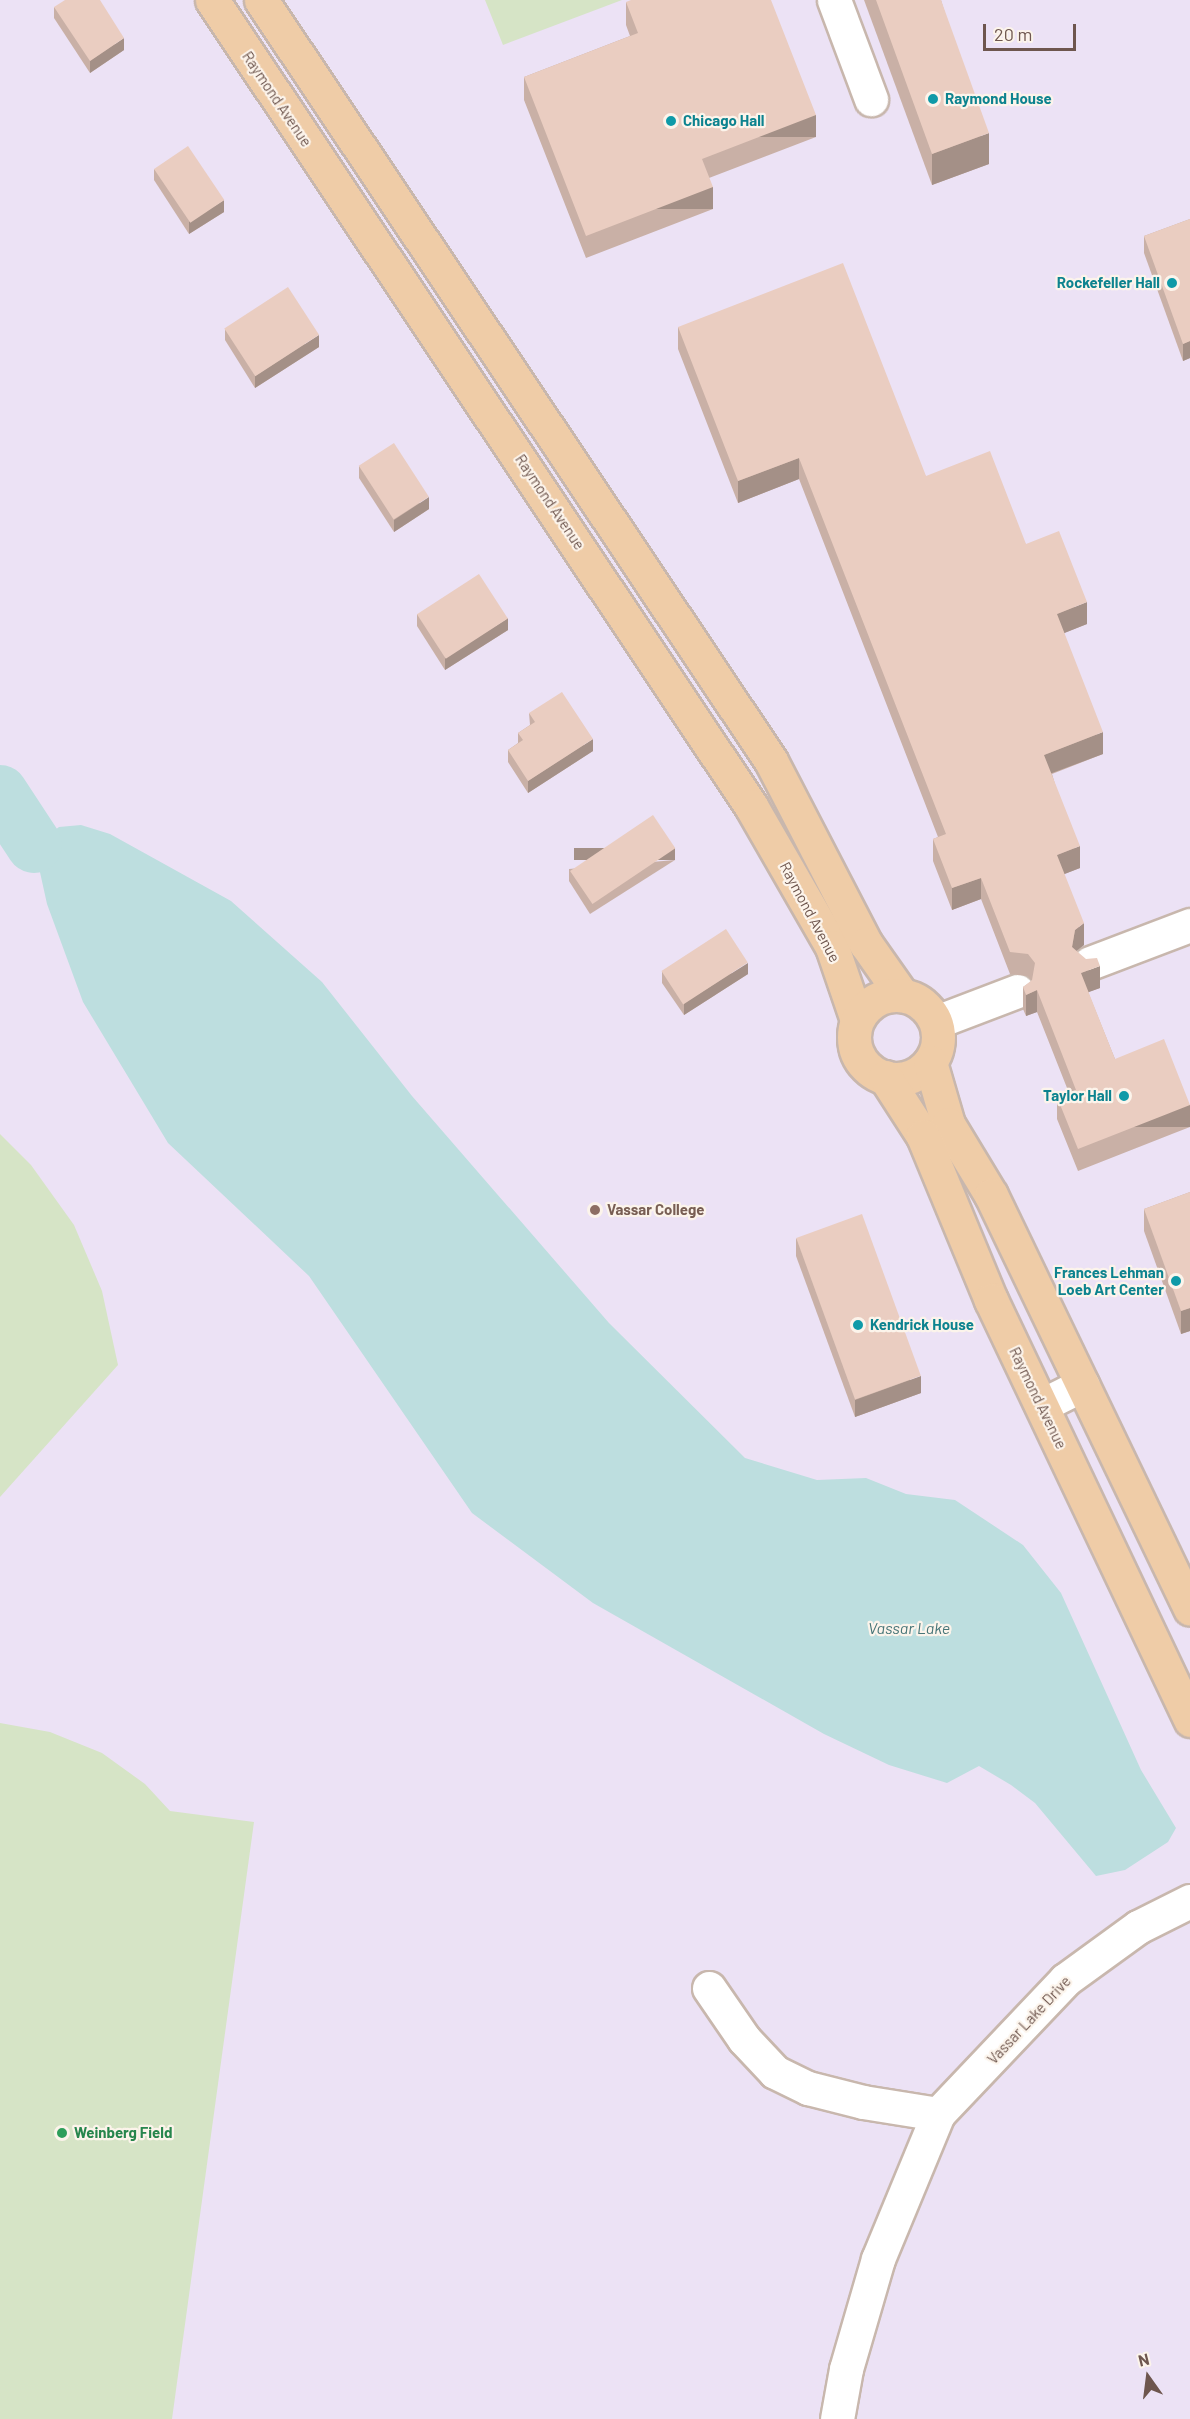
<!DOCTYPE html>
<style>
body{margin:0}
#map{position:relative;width:1190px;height:2419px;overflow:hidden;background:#f9efe5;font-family:Barlow,sans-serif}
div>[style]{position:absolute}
.education>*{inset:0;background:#ece2f5;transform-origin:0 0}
.green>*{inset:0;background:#d6e4c6}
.water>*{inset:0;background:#bddedf}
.river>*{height:56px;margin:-28px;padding:0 28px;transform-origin:28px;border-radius:28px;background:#bddedf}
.roads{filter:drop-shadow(2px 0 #c8b7ad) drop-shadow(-2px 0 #c8b7ad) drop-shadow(0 2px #c8b7ad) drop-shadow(0 -2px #c8b7ad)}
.minor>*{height:33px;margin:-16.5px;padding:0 16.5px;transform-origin:16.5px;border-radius:16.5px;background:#fff}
.major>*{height:33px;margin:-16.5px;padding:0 16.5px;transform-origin:16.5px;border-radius:16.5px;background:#efcca7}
.major>.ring{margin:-16.5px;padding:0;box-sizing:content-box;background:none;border:33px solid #efcca7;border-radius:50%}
.wall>*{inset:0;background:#c9b0a6}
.shaded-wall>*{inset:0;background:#a49087;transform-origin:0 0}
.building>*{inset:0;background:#eacdc1;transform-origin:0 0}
.dots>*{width:16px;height:16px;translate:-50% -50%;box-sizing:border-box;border:3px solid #fcf4eb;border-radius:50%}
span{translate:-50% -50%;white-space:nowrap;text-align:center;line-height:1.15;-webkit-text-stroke:4.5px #fcf4eb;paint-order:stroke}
.street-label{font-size:15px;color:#6e564e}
.culture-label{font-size:15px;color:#0d838f;font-weight:700}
.left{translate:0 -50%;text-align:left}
.right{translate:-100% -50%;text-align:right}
.education-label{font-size:15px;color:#785e54;font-weight:700}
.leisure-label{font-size:15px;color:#27864d;font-weight:700}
.water-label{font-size:16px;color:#477578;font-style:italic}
.north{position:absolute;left:1118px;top:2347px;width:60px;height:60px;-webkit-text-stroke:4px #fcf4eb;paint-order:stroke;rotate:346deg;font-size:16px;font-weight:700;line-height:24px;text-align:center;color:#6e564e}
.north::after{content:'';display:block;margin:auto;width:21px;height:27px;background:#6e564e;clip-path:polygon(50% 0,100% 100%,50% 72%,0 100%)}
.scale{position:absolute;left:983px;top:24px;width:93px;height:27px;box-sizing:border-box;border:3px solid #6e564e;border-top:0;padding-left:8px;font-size:18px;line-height:21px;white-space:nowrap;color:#6e564e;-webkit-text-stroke:4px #fcf4eb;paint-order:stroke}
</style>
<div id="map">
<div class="education">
<i style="left:0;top:0;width:1190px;height:2419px"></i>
</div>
<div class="green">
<i style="clip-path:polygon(485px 0,622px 0,503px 45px)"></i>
<i style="clip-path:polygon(0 1134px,31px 1165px,74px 1225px,102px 1291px,118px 1365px,0 1497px)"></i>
<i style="clip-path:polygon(0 1723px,50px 1732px,102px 1753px,145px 1784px,170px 1811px,254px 1822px,172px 2419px,0 2419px)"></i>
</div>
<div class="water">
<i style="clip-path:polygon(81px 825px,110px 834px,231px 901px,322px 982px,412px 1096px,609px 1323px,745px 1458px,817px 1480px,866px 1478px,906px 1494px,955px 1500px,1023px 1545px,1061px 1593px,1141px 1770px,1176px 1828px,1168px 1842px,1125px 1870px,1096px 1876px,1035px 1803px,1011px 1785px,979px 1766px,947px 1783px,889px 1765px,824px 1734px,593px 1603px,472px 1513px,309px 1276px,168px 1143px,83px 1002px,47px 904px,34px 845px,59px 827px)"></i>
</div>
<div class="river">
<i style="left:0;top:793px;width:62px;rotate:56.8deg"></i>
</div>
<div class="roads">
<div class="minor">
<i style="left:834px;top:0;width:106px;rotate:69.5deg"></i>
<i style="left:1090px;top:963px;width:107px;rotate:-20.8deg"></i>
<i style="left:936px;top:1022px;width:87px;rotate:-20.9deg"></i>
<i style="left:1042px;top:1405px;width:45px;rotate:-26.6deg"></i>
<i style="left:709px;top:1988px;width:62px;rotate:55.5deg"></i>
<i style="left:744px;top:2039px;width:45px;rotate:46.8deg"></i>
<i style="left:775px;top:2072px;width:37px;rotate:26deg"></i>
<i style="left:808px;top:2088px;width:57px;rotate:14.3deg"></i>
<i style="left:863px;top:2102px;width:76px;rotate:9.1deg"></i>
<i style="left:938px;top:2114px;width:185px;rotate:-46.5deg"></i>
<i style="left:1065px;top:1980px;width:90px;rotate:-36deg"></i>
<i style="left:1138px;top:1927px;width:58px;rotate:-26.6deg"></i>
<i style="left:837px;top:2419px;width:51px;rotate:-79.8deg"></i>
<i style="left:846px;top:2369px;width:115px;rotate:-73.8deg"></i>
<i style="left:878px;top:2259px;width:157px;rotate:-67.5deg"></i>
</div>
<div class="major">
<i style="left:212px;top:0;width:970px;rotate:56.23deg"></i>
<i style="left:751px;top:806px;width:163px;rotate:60.1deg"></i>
<i style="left:832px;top:947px;width:77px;rotate:71.1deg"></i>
<i style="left:261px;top:0;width:916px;rotate:56.17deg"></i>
<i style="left:771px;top:761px;width:206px;rotate:62.6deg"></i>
<i style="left:866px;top:944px;width:62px;rotate:54.8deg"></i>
<i class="ring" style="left:854px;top:995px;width:51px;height:51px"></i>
<i style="left:930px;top:1062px;width:65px;rotate:73.8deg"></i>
<i style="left:948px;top:1124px;width:83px;rotate:58.8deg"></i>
<i style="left:991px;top:1195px;width:459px;rotate:64.3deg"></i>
<i style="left:885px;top:1077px;width:70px;rotate:57.2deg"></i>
<i style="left:923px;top:1136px;width:178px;rotate:67.5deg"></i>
<i style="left:991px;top:1300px;width:465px;rotate:64.6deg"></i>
</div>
</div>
<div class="wall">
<i style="clip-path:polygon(864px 0,941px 0,989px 164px,932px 185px)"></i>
<i style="clip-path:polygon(626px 2px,816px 137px,709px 178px,713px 209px,586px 258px,524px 100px,524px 77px,630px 36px,626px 25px)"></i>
<i style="clip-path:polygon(54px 7px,124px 50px,90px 73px,54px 18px)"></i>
<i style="clip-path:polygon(154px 169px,224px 212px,189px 234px,154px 180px)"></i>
<i style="clip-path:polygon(1190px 219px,1190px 358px,1183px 361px,1144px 253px,1144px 236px)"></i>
<i style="clip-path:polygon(678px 327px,926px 476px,1026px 544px,1087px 624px,1064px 633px,1103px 754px,1052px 774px,1080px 868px,1064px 874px,1084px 945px,1076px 951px,1100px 988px,1088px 992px,1115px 1059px,1190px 1127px,1078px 1171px,1057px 1119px,1057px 1097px,1069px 1093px,1037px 1012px,1026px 1016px,1023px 1009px,1023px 987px,1032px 981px,1028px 976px,1010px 974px,981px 899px,952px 910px,933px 861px,933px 839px,938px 837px,799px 479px,738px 503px,678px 349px)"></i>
<i style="clip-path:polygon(225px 329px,319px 347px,255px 388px,225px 340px)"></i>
<i style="clip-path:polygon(359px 466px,429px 509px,394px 532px,359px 478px)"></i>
<i style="clip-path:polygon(417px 614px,508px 630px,445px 670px,417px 626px)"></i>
<i style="clip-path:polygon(529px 713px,593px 751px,528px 793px,508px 762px,508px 750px,518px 743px,518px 733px,530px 725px)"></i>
<i style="clip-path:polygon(675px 860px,590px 914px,569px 881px,569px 869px)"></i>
<i style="clip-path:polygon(662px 971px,748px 974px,684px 1015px,662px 983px)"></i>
<i style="clip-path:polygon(1190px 1192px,1190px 1331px,1181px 1334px,1144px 1231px,1144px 1209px)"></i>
<i style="clip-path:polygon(796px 1238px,921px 1393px,855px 1417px,796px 1256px)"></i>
</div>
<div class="shaded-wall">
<i style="clip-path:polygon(124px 38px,124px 50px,90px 73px,90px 61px)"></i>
<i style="left:816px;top:115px;width:22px;height:122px;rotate:90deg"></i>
<i style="clip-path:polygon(989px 133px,989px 164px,932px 185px,932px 154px)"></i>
<i style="left:713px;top:187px;width:22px;height:136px;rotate:90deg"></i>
<i style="clip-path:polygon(224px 200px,224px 212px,189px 234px,189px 222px)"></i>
<i style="clip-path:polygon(319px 335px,319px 347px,255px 388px,255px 376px)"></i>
<i style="clip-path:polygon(1190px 341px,1190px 358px,1183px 361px,1183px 344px)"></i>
<i style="clip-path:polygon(799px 458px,799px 479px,738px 503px,738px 481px)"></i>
<i style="clip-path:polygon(429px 497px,429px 509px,394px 532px,394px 520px)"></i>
<i style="clip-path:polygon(1087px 602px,1087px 624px,1057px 636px,1057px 614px)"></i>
<i style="clip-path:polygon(508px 618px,508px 630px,445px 670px,445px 658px)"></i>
<i style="clip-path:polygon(1103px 732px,1103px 754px,1044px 776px,1044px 755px)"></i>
<i style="clip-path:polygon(593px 739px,593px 751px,528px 793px,528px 781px)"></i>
<i style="clip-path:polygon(1080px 846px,1080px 868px,1057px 877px,1057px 855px)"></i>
<i style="left:675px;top:848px;width:12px;height:101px;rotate:90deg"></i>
<i style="clip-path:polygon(981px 878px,981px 899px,952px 910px,952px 888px)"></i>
<i style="clip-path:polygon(1084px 923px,1084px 945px,1075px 952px,1072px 947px,1075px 930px)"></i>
<i style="clip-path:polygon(748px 963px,748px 974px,684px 1015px,684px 1003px)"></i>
<i style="clip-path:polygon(1100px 966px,1100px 988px,1081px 995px,1081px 973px)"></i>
<i style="clip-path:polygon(1037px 990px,1037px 1012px,1026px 1016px,1026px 995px)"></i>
<i style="left:1190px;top:1105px;width:22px;height:120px;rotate:90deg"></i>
<i style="clip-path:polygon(1190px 1308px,1190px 1331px,1181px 1334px,1181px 1311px)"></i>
<i style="clip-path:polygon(921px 1376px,921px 1393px,855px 1417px,855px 1400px)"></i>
</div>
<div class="building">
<i style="clip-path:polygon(65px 0,100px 0,124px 38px,90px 61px,54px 7px)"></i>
<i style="clip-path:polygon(631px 0,771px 0,816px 115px,702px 159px,713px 187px,586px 236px,524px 77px,638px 33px,626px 2px)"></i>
<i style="clip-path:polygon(876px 0,941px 0,989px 133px,932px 154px)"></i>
<i style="left:188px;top:146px;width:65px;height:41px;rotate:56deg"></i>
<i style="clip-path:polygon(1190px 219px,1190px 341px,1183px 344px,1144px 236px)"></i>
<i style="clip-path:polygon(843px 263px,926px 476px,990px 451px,1026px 544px,1059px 531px,1087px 602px,1057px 614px,1103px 732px,1044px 755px,1080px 846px,1057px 855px,1084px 923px,1075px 930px,1072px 947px,1086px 959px,1097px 958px,1100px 966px,1081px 973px,1115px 1059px,1164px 1039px,1190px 1105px,1078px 1149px,1057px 1097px,1076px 1090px,1037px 990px,1026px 995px,1023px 987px,1032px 980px,1035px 963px,1028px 954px,1010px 952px,981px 878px,952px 888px,933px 839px,946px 834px,799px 458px,738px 481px,678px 327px)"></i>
<i style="left:288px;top:287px;width:57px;height:76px;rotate:57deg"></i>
<i style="left:394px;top:443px;width:64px;height:42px;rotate:57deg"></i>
<i style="left:479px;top:574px;width:53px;height:74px;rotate:57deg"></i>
<i style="clip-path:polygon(562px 692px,593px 739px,528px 781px,508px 750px,523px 740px,518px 733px,535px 722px,529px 713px)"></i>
<i style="left:653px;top:815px;width:40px;height:100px;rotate:56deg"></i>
<i style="left:726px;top:929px;width:40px;height:77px;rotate:57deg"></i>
<i style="clip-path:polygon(1190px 1192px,1190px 1308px,1181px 1311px,1144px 1209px)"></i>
<i style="left:862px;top:1214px;width:172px;height:70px;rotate:70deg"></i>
</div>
<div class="dots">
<i style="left:933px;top:99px;background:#0f9aa8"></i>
<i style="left:671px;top:121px;background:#0f9aa8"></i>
<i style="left:1172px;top:283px;background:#0f9aa8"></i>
<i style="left:1124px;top:1096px;background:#0f9aa8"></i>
<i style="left:595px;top:1210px;background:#8d6e63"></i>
<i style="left:1176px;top:1281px;background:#0f9aa8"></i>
<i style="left:858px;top:1325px;background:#0f9aa8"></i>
<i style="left:62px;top:2133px;background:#2e9e5b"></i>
</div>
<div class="street-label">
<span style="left:277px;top:99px;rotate:56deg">Raymond Avenue</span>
<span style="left:550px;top:502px;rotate:56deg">Raymond Avenue</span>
<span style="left:810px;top:912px;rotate:62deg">Raymond Avenue</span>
<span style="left:1038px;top:1398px;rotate:64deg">Raymond Avenue</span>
<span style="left:1029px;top:2020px;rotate:-47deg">Vassar Lake Drive</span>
</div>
<div class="culture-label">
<span class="left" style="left:945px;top:99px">Raymond House</span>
<span class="left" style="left:683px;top:121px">Chicago Hall</span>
<span class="right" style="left:1160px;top:283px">Rockefeller Hall</span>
<span class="right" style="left:1112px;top:1096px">Taylor Hall</span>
<span class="right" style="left:1164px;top:1281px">Frances Lehman<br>Loeb Art Center</span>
<span class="left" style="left:870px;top:1325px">Kendrick House</span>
</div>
<div class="education-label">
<span class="left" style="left:607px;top:1210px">Vassar College</span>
</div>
<div class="leisure-label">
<span class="left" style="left:74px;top:2133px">Weinberg Field</span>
</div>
<div class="water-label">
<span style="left:909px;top:1628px">Vassar Lake</span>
</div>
<div class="north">N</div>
<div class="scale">20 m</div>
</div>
